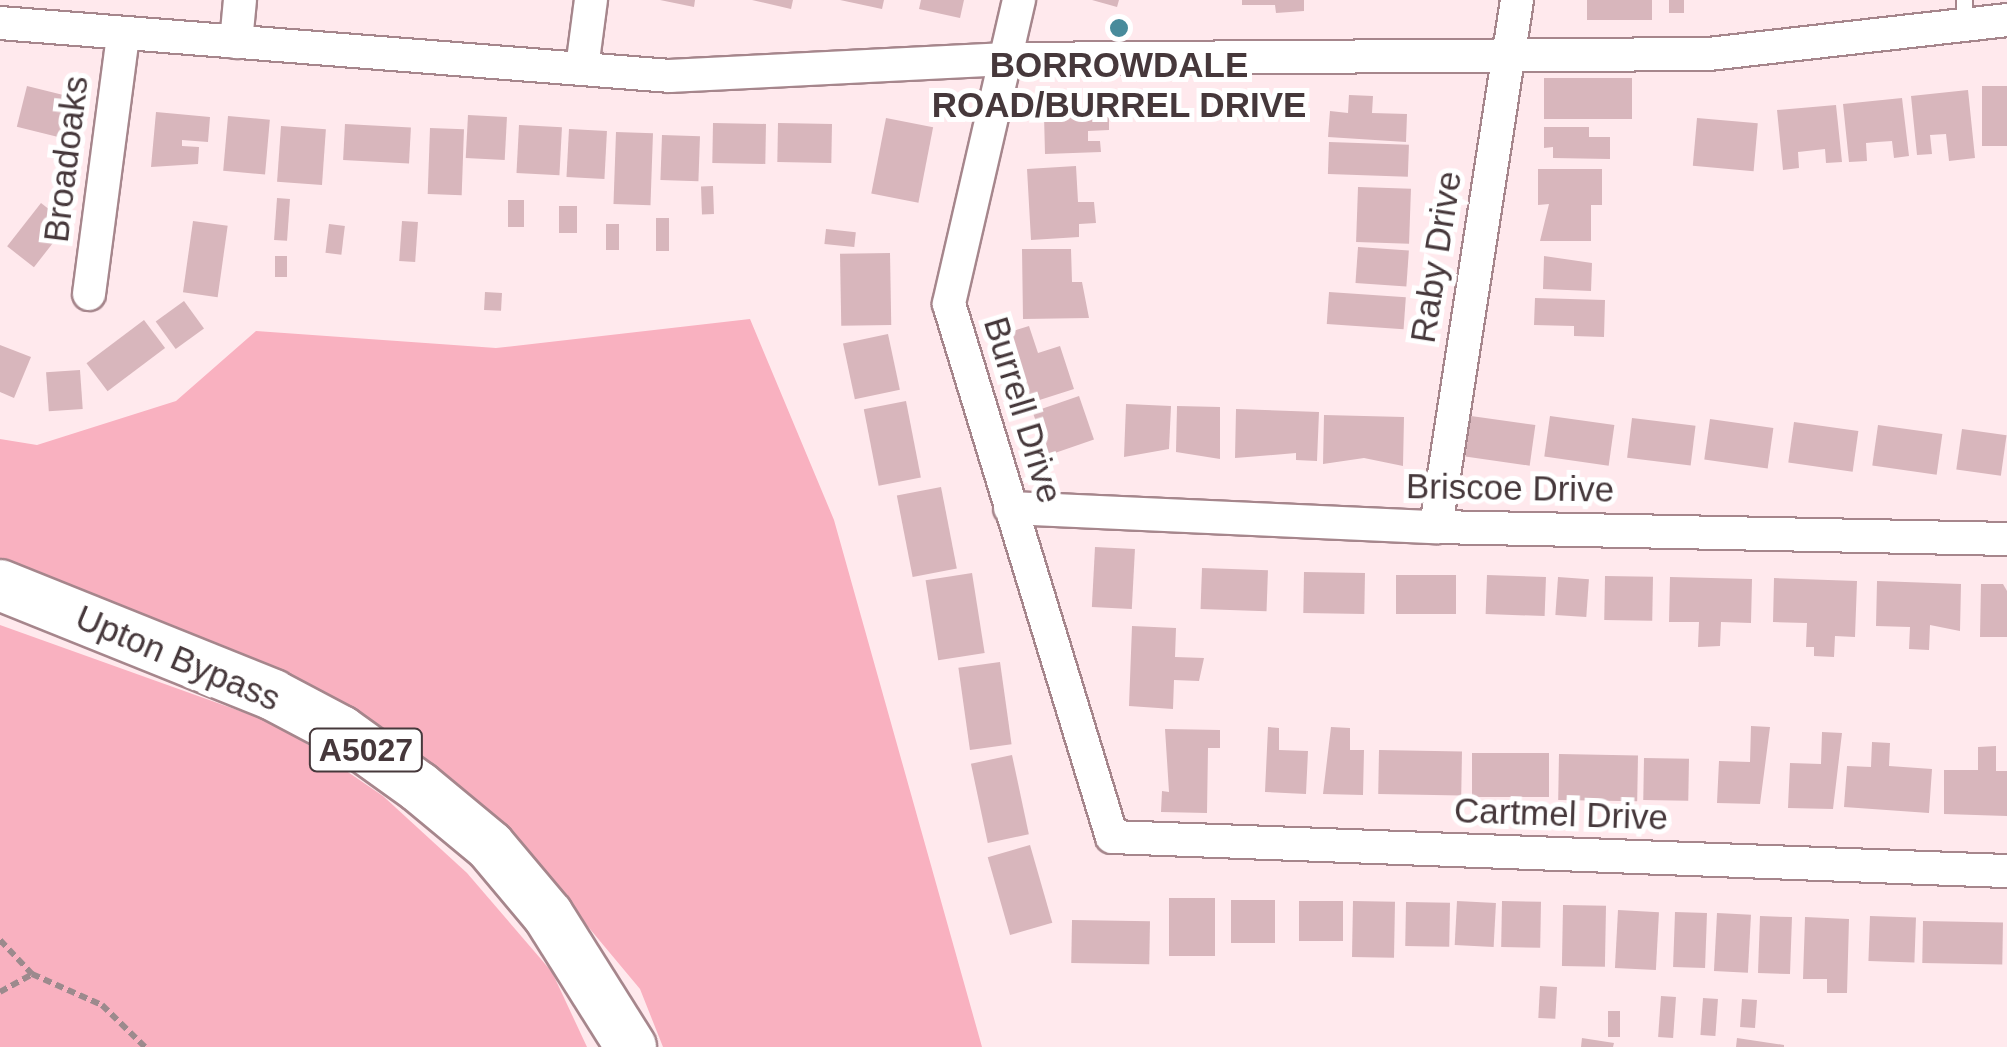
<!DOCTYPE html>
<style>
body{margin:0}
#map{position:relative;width:2007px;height:1047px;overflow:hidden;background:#ffe9ed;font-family:Helvetica,sans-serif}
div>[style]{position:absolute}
.green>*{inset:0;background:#f9b1c0}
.building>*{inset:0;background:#d8b6bc;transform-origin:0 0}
.path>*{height:6px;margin-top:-3px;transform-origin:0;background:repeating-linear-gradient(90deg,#9c8a8d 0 8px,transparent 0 13px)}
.roads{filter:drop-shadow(2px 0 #a6868c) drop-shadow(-2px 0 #a6868c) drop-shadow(0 2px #a6868c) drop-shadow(0 -2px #a6868c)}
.lane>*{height:15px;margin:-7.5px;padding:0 7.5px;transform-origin:7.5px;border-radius:7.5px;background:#fff}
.street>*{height:32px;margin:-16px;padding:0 16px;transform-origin:16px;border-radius:16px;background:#fff}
.primary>*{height:50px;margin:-25px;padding:0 25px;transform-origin:25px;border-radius:25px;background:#fff}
.dots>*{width:28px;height:28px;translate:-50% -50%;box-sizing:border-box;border:5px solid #fff;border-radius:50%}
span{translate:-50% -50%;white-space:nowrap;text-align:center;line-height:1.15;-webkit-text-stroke:10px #fff;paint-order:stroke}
.shield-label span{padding:2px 8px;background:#fff;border:2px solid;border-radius:8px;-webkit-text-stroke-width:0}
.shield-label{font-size:32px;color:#46383b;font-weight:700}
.poi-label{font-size:35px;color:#46383b;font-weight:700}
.street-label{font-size:35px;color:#46383b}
</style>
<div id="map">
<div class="green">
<i style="clip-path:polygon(750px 319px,834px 520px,982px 1047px,663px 1047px,640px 989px,539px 868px,0 567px,0 439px,37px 445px,176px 401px,256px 331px,496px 348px)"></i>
<i style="clip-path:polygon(0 625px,279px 725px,383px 796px,467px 873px,552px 972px,587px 1047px,0 1047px)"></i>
</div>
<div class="building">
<i style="clip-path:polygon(660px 0,695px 0,694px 7px)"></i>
<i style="clip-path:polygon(752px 0,793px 0,791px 9px)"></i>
<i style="clip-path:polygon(840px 0,884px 0,882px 9px)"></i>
<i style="clip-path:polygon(921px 0,964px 0,960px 18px,919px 9px)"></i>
<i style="clip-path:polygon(1092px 0,1119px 0,1117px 7px)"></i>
<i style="clip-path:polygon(1242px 0,1304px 0,1304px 11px,1276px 13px,1275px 5px,1242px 5px)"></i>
<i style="left:1587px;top:0;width:65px;height:20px"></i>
<i style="left:1669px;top:0;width:15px;height:13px"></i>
<i style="left:1632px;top:78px;width:41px;height:88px;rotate:90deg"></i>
<i style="left:27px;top:86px;width:54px;height:42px;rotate:14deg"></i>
<i style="left:2007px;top:86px;width:60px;height:25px;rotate:90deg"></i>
<i style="clip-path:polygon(1968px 90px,1975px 158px,1949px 161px,1946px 134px,1930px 135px,1932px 154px,1917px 155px,1911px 96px)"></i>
<i style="clip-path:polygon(1349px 95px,1373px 96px,1372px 113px,1407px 114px,1406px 142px,1328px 137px,1330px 111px,1348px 113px)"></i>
<i style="clip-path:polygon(1902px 98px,1909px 156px,1894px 158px,1892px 141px,1877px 142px,1866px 143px,1867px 161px,1849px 162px,1843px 104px)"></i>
<i style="clip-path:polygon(1836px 105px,1842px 162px,1826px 163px,1825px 149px,1798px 152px,1799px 168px,1783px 170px,1777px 110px)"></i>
<i style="clip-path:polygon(156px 112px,210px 117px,208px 142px,182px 140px,182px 146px,199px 147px,198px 164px,151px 167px)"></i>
<i style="clip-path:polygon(1109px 113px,1109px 130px,1088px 131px,1088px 141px,1100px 141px,1101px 152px,1045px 154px,1044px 115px)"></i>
<i style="left:468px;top:115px;width:39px;height:43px;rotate:3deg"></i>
<i style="left:228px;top:116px;width:42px;height:55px;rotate:5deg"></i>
<i style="left:886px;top:118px;width:48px;height:77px;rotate:11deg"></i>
<i style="left:1697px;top:118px;width:61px;height:48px;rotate:5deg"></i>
<i style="left:713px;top:123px;width:53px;height:40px;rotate:1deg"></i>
<i style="left:778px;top:123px;width:54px;height:39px;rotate:1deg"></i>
<i style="left:345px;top:124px;width:66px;height:36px;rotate:3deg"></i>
<i style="left:519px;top:125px;width:43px;height:48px;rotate:3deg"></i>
<i style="left:281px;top:126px;width:45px;height:56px;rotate:4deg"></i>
<i style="clip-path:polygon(1544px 127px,1589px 127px,1589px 137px,1610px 137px,1610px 159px,1553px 158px,1553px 147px,1544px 148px)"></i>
<i style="left:430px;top:128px;width:34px;height:66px;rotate:2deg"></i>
<i style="left:569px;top:129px;width:38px;height:48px;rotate:3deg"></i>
<i style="left:616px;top:132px;width:37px;height:72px;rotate:2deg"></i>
<i style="left:662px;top:135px;width:38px;height:45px;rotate:2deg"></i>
<i style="left:1329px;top:142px;width:80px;height:32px;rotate:2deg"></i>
<i style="clip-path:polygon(1076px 166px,1078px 202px,1094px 202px,1096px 223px,1079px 224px,1079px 237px,1031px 240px,1027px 169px)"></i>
<i style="clip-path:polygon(1538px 169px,1602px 169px,1602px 205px,1591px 205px,1591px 241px,1540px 241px,1549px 204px,1538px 205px)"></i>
<i style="left:713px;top:186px;width:28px;height:12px;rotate:88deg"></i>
<i style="left:1358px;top:187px;width:53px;height:55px;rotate:2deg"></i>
<i style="left:277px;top:198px;width:13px;height:42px;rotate:4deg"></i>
<i style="left:508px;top:200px;width:16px;height:27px"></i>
<i style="left:41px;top:203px;width:34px;height:55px;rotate:38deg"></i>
<i style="left:559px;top:206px;width:18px;height:27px"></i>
<i style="left:656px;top:218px;width:13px;height:33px"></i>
<i style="left:193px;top:221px;width:35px;height:72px;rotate:8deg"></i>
<i style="left:402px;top:221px;width:16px;height:40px;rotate:4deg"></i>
<i style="left:329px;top:224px;width:16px;height:29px;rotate:7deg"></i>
<i style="left:606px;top:224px;width:13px;height:26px"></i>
<i style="left:826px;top:229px;width:30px;height:15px;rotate:6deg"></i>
<i style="left:1358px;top:247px;width:51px;height:36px;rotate:4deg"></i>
<i style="clip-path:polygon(1022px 249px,1071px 249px,1072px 282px,1082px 282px,1089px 318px,1023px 319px)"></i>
<i style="left:890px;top:253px;width:72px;height:50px;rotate:89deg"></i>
<i style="left:275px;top:256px;width:12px;height:21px"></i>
<i style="clip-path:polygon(1544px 256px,1592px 263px,1591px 291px,1543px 289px)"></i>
<i style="left:485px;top:292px;width:17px;height:18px;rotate:3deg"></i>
<i style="left:1329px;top:292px;width:77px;height:32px;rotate:4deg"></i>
<i style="clip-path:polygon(1535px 298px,1605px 300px,1604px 337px,1574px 336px,1574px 326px,1534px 325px)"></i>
<i style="left:184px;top:301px;width:34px;height:35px;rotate:54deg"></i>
<i style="left:144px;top:320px;width:35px;height:72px;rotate:53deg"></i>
<i style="clip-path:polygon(1029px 326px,1038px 353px,1060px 346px,1074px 389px,1027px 404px,1011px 350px,1002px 353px,997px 336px)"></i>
<i style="left:888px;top:334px;width:57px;height:46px;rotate:78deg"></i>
<i style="clip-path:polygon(0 345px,31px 357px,14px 398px,0 392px)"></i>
<i style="left:80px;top:370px;width:39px;height:34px;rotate:86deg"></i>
<i style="left:1079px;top:396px;width:46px;height:49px;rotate:71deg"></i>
<i style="left:906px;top:401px;width:78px;height:43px;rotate:79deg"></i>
<i style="clip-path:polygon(1126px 404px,1171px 406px,1169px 449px,1124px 457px)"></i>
<i style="clip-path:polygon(1177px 406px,1220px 407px,1220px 459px,1176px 452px)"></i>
<i style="clip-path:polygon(1236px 409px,1319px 412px,1317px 461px,1296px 460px,1296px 453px,1235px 458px)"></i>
<i style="clip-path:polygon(1324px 415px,1404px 417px,1403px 466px,1364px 458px,1323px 464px)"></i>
<i style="left:1471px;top:416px;width:65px;height:41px;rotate:8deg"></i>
<i style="left:1550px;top:416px;width:65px;height:41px;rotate:8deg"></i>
<i style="left:1632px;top:418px;width:64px;height:40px;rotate:7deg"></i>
<i style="left:1710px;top:419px;width:64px;height:41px;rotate:8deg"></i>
<i style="left:1794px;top:422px;width:65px;height:41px;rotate:8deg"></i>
<i style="left:1878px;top:425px;width:65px;height:41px;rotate:8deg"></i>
<i style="left:1962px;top:429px;width:45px;height:41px;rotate:8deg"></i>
<i style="left:941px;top:487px;width:83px;height:45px;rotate:79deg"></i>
<i style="left:1095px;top:547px;width:40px;height:60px;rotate:3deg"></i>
<i style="left:1202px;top:568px;width:66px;height:41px;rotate:2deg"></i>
<i style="left:1304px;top:572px;width:61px;height:41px;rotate:1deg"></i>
<i style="left:972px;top:573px;width:81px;height:47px;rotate:81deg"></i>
<i style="left:1396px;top:575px;width:60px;height:39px"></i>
<i style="left:1487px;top:575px;width:59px;height:39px;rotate:2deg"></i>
<i style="left:1605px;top:576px;width:48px;height:44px;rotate:1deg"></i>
<i style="left:1558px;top:577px;width:31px;height:38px;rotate:4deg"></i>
<i style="clip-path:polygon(1670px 577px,1752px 579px,1751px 623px,1721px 622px,1720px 646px,1698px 647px,1699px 622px,1669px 622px)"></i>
<i style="clip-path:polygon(1774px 578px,1857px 581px,1855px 637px,1835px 636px,1834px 657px,1814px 656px,1814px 647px,1806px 647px,1807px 623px,1773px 622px)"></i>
<i style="clip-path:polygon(1877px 581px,1961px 584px,1960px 631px,1930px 625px,1929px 650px,1909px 649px,1910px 627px,1876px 626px)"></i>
<i style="clip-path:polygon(1981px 584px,2003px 584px,2007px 591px,2007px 637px,1980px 637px)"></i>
<i style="clip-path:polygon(1132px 626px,1176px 628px,1175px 657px,1204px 658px,1199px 681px,1174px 680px,1173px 709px,1129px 706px)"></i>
<i style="left:1000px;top:662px;width:83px;height:42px;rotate:82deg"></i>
<i style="clip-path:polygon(1751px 726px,1770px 727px,1760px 804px,1717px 803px,1719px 761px,1750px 762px)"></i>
<i style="clip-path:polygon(1268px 727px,1279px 728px,1279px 750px,1308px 751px,1306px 794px,1265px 792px)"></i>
<i style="clip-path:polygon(1331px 727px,1350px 728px,1350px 750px,1364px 750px,1363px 795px,1323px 794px)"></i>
<i style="clip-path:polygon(1165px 729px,1220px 730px,1220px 748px,1208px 748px,1207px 813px,1161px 812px,1162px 791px,1169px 792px)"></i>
<i style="clip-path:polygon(1822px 732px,1842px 733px,1833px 809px,1788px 808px,1790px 763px,1821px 764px)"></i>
<i style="clip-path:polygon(1872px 742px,1890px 743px,1889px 766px,1932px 769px,1929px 813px,1844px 807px,1847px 766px,1871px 767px)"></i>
<i style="clip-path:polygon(1996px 746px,1996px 771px,2007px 771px,2007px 816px,1944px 814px,1944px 770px,1978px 770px,1978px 747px)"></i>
<i style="left:1379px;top:750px;width:83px;height:44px;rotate:1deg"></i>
<i style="left:1472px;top:753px;width:77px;height:44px"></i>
<i style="left:1559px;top:754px;width:79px;height:46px;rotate:1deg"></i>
<i style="left:1012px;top:755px;width:81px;height:42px;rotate:78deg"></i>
<i style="left:1644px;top:758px;width:45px;height:42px;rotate:1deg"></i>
<i style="left:1030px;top:845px;width:81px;height:44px;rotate:74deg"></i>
<i style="left:1169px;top:898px;width:46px;height:58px"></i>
<i style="left:1231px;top:900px;width:44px;height:43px"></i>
<i style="left:1299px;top:901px;width:44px;height:40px"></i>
<i style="left:1353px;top:901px;width:42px;height:56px;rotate:1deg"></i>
<i style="left:1457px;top:901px;width:39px;height:44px;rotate:3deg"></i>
<i style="left:1502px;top:901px;width:39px;height:46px;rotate:1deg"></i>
<i style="left:1406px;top:902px;width:44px;height:44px;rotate:1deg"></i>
<i style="left:1563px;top:905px;width:43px;height:61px;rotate:1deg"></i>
<i style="left:1618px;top:910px;width:41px;height:58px;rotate:3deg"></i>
<i style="left:1675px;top:912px;width:32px;height:55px;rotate:2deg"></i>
<i style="left:1717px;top:913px;width:34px;height:58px;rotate:3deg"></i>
<i style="left:1760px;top:916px;width:32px;height:57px;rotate:2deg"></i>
<i style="left:1870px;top:916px;width:46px;height:45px;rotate:2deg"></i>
<i style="clip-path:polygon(1805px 917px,1849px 919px,1847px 993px,1827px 993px,1827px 979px,1803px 979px)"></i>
<i style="left:1072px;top:920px;width:78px;height:43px;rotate:1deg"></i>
<i style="left:1923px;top:921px;width:80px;height:42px;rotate:1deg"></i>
<i style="left:1540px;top:986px;width:17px;height:32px;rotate:3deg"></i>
<i style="left:1661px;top:996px;width:15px;height:41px;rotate:4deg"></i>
<i style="left:1703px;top:998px;width:15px;height:37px;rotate:4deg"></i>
<i style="left:1742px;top:999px;width:15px;height:28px;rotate:4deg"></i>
<i style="left:1608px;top:1011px;width:12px;height:26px"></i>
<i style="clip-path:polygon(1582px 1038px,1614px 1043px,1613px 1047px,1581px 1047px)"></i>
<i style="clip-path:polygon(1737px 1038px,1784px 1045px,1784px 1047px,1736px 1047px)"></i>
</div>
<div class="path">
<i style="left:0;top:940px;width:47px;rotate:46.7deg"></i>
<i style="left:32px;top:974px;width:77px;rotate:23.9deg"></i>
<i style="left:102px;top:1005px;width:60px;rotate:44.3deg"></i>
<i style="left:0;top:992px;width:37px;rotate:-29deg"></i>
</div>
<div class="roads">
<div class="lane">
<i style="left:1964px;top:0;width:25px;rotate:90deg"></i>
</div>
<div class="street">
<i style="left:1019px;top:0;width:312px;rotate:103deg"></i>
<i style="left:949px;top:304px;width:557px;rotate:73deg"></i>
<i style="left:1112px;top:837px;width:896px;rotate:2.18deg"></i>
<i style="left:0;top:23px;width:672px;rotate:4.52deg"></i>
<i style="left:670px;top:76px;width:336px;rotate:-2.9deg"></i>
<i style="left:1006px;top:59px;width:703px;rotate:-0.41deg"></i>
<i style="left:1709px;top:54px;width:300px;rotate:-6.5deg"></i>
<i style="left:236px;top:42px;width:42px;rotate:-84.6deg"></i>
<i style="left:582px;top:68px;width:69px;rotate:-82.5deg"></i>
<i style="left:89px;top:294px;width:262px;rotate:-82.5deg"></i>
<i style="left:1010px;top:508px;width:426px;rotate:2.6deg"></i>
<i style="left:1436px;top:527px;width:571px;rotate:1.2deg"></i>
<i style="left:1436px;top:527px;width:533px;rotate:-81.26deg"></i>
</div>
<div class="primary">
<i style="left:0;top:585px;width:294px;rotate:21.9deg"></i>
<i style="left:273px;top:695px;width:77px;rotate:27.9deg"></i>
<i style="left:341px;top:731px;width:96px;rotate:35.7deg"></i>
<i style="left:419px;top:787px;width:92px;rotate:39.7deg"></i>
<i style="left:490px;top:846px;width:90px;rotate:50deg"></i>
<i style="left:548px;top:915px;width:156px;rotate:57.8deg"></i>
</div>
</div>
<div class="dots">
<i style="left:1119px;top:28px;background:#488b9b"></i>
</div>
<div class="shield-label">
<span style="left:366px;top:750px">A5027</span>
</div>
<div class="poi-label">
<span style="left:1119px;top:85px">BORROWDALE<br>ROAD/BURREL DRIVE</span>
</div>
<div class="street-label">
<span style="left:66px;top:159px;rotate:-83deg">Broadoaks</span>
<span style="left:1436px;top:257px;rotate:-81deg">Raby Drive</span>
<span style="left:1023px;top:410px;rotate:73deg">Burrell Drive</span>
<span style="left:1510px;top:488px;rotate:1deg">Briscoe Drive</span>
<span style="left:178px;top:658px;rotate:23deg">Upton Bypass</span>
<span style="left:1561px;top:814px;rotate:2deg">Cartmel Drive</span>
</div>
</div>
